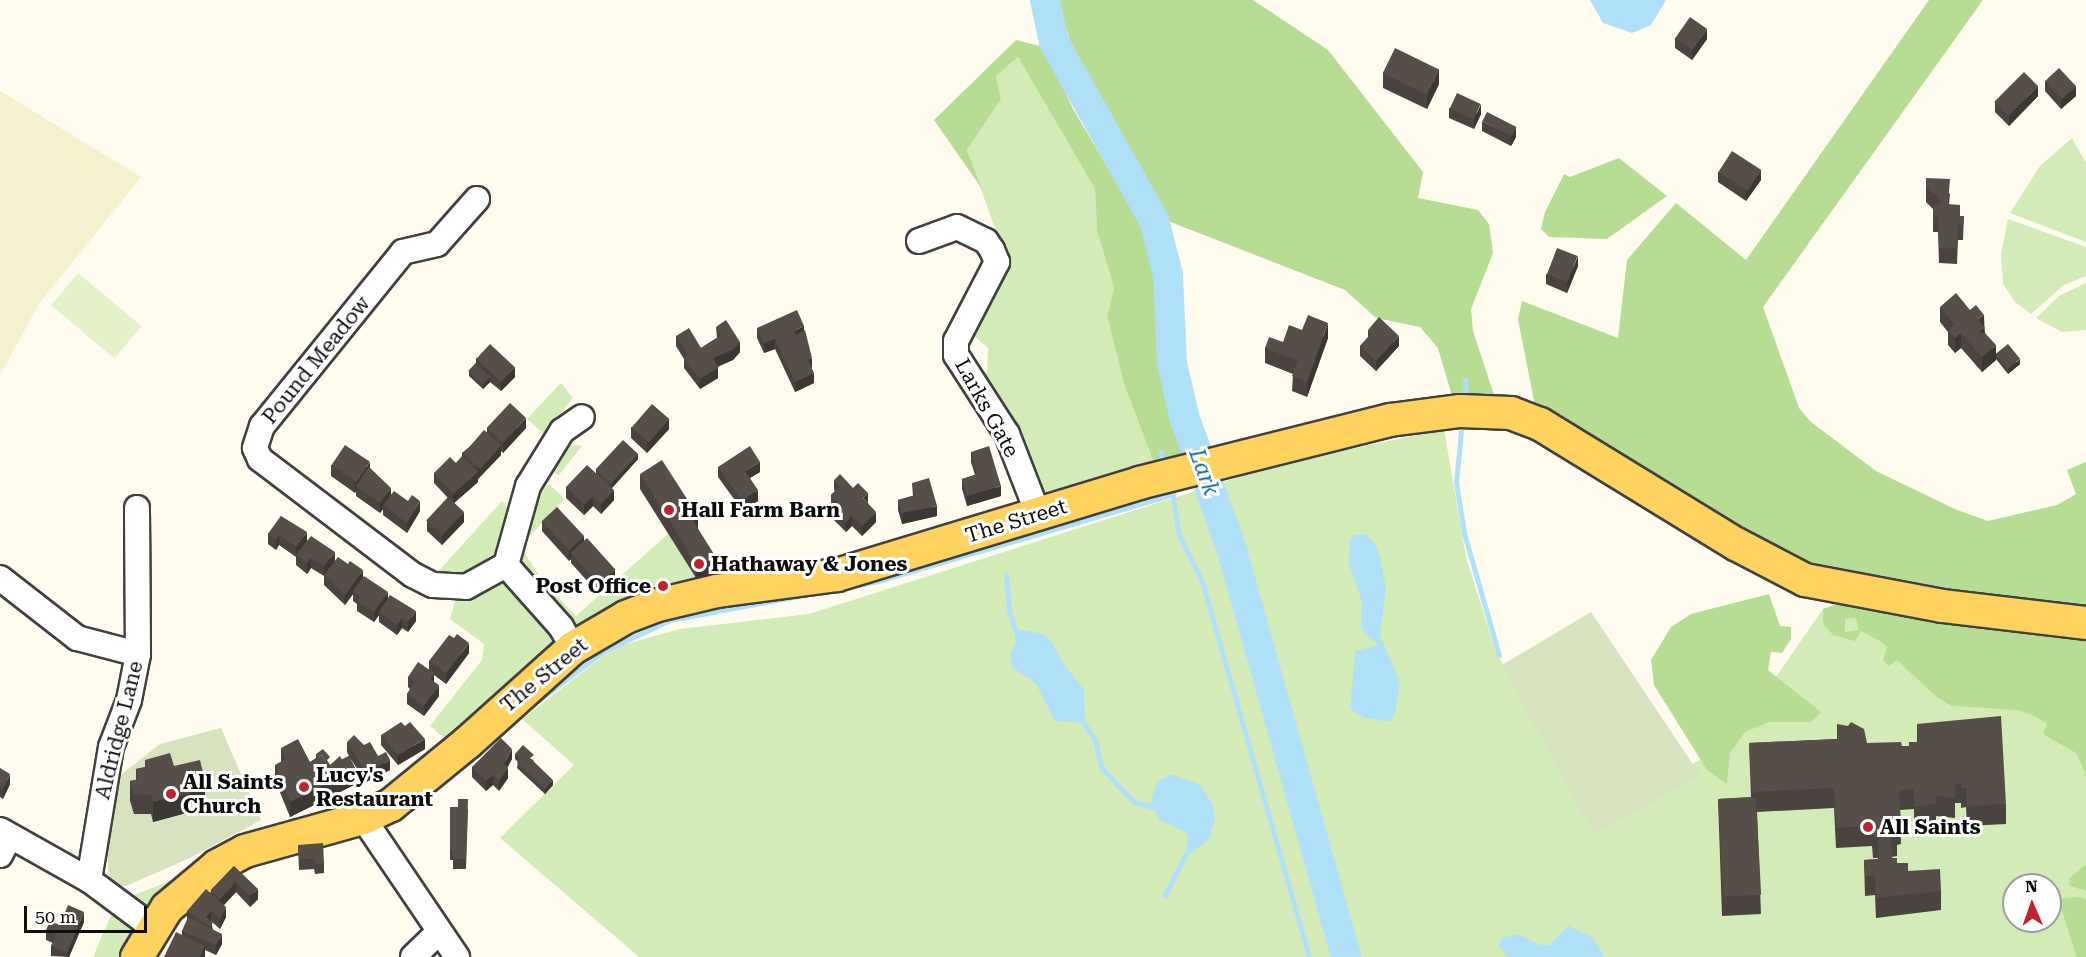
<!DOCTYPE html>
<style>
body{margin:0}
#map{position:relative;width:2086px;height:957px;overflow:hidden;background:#fffbee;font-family:"Roboto Serif",serif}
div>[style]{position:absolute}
.farmland>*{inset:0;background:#f6f1cd}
.green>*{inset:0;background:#d3ebb6}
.forest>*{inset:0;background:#b7dc94}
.cemetery>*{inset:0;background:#d7e2be}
.pitch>*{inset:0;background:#e5f2c8;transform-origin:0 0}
.water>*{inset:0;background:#b0e0f8}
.stream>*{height:5px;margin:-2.5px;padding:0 2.5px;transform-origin:2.5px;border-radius:2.5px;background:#b0e0f8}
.river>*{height:30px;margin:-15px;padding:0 15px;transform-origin:15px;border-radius:15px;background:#b0e0f8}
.roads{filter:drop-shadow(2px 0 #404040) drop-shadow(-2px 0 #404040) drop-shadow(0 2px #404040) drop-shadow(0 -2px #404040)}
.minor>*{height:24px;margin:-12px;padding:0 12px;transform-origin:12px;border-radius:12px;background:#fff}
.major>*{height:32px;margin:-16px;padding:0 16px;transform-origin:16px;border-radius:16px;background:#fdd25f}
.wall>*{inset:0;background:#4a433f}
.shaded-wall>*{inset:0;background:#3c3733}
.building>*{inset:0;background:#564e49;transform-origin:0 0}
.dots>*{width:16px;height:16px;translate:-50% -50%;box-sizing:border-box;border:3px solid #fff;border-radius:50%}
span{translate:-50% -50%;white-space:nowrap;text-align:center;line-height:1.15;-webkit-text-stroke:6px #fff;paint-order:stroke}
.street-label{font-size:21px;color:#0d0d0d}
.poi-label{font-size:21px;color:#0d0d0d;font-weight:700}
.left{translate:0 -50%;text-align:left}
.right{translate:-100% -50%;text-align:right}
.water-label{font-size:22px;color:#1269a4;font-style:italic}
.north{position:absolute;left:2002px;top:873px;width:60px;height:60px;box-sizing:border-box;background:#fff;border:2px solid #9e9e9e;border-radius:50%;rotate:358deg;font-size:16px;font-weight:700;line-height:24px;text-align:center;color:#0d0d0d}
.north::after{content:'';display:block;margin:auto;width:21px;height:27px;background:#c3202d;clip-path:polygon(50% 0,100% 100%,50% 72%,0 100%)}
.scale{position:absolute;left:24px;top:906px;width:123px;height:27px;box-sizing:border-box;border:3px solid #0d0d0d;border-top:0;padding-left:8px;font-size:18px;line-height:21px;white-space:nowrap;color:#0d0d0d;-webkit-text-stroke:4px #fff;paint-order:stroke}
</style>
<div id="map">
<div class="farmland">
<i style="clip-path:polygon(0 91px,141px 177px,39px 304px,0 375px)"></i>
</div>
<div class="green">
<i style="clip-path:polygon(1018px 57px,1095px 189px,1097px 231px,1114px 288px,1107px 316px,1124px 384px,1157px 471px,1044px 500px,981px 382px,987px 372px,988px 348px,973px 335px,1003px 264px,995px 228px,967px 150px,1001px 99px,996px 76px)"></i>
<i style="clip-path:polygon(2072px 138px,2086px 163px,2086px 242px,2010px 213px,2040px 166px)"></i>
<i style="clip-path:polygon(2008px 219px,2086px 247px,2086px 276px,2064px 285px,2031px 314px,2015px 302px,2003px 284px,2001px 254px)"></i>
<i style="clip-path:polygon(2086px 283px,2086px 330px,2062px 332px,2036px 318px,2059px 296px)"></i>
<i style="clip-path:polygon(561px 383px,573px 398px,544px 434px,527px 419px)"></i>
<i style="clip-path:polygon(evenodd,1444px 429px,1466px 557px,1496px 652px,1589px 823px,1731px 742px,1823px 609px,1837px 604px,2086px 638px,2086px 957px,639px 957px,500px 838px,574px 765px,522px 719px,615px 647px,680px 629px,809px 614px,1277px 465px,1444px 429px,2014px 885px,2050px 885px,2050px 921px,2014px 921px,2014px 885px)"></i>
<i style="clip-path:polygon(568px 444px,582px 446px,559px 475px,544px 467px)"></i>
<i style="clip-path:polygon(549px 484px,565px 499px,520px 546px,538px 574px,535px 589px,516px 564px,514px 546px,520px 546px,533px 501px)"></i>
<i style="clip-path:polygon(502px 501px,513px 515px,495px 559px,475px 577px,435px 575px)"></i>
<i style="clip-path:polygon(668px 534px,698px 581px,584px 627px,570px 624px,546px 599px,553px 592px,576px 616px)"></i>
<i style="clip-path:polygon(499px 580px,509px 581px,555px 632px,552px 652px,450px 743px,430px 726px,482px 660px,484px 644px,450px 619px,457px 595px)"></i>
<i style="clip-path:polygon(177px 878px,178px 884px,146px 912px,127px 898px)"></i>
<i style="clip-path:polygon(112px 913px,135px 930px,136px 938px,129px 957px,93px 957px)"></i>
</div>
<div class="forest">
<i style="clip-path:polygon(1058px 0,1253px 0,1328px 50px,1423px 172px,1418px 198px,1478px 210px,1489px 224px,1493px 253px,1471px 309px,1473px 331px,1494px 395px,1452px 396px,1438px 348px,1420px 327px,1376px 318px,1345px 290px,1163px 219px,1084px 89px)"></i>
<i style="clip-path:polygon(1929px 0,1983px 0,1763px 307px,1799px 408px,1811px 422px,1876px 471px,1957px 510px,1988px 521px,2057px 505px,2076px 494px,2067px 470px,2086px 462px,2086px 613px,1824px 577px,1536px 411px,1518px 319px,1522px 301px,1618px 338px,1627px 260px,1676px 203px,1746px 260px)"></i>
<i style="clip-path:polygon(1016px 40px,1044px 47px,1073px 109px,1142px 226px,1161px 309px,1159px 348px,1165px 392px,1187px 456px,1157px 471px,1124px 384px,1107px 316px,1114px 288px,1097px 231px,1095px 189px,1018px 57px,996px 76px,1001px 99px,967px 150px,982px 189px,934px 120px)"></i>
<i style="clip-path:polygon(1619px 158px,1667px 196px,1607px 239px,1549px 237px,1541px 229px,1545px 212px,1564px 174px,1570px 177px)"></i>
<i style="clip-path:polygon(1769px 594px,1780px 626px,1791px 627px,1791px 639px,1782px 653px,1771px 652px,1768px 670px,1821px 712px,1811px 722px,1769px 722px,1745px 732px,1730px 753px,1727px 784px,1707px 770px,1654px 685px,1651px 660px,1671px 627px,1691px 614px)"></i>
<i style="clip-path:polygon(evenodd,1837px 604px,2086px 638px,2086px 774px,2076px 753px,2043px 734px,2047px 724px,2035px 716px,2018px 710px,1952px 706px,1938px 698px,1897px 660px,1889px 666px,1883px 660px,1887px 647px,1882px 642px,1861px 631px,1855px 641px,1833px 635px,1823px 624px,1823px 609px,1837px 604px,1856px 618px,1859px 630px,1845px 632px,1845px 619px,1856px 618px)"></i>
<i style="clip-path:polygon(2086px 864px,2086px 891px,2070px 886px,2069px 879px)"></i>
<i style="clip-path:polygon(2077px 897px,2086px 899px,2086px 957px,2077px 957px,2058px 899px)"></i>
</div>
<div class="cemetery">
<i style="clip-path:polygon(1591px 612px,1700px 775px,1594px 834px,1502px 665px)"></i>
<i style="clip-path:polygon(221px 728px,261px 820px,190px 858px,126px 886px,109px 886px,105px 806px,112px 782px,160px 744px)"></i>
</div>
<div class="pitch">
<i style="left:78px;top:273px;width:83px;height:42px;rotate:40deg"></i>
</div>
<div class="water">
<i style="clip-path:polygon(1590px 0,1666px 0,1651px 25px,1632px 33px,1603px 23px)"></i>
<i style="clip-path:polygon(1365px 534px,1375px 544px,1380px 557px,1386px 588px,1380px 636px,1400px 682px,1395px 714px,1389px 722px,1365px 718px,1350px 709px,1355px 651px,1379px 645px,1361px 629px,1362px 602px,1349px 564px,1350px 540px,1354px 535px)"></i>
<i style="clip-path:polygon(1012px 624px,1016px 629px,1044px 634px,1052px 642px,1063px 663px,1084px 690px,1085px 723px,1055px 721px,1036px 684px,1012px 667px,1010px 654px,1016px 642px)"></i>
<i style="clip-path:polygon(1171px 774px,1200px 785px,1213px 805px,1215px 819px,1209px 839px,1184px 859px,1188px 838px,1185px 832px,1159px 819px,1151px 803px,1157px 782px)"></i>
<i style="clip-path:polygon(1568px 926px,1591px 936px,1605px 957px,1508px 957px,1499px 946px,1502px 938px,1517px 934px,1540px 945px,1549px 945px)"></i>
</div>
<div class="stream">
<i style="left:1465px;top:380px;width:21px;rotate:87deg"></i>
<i style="left:1462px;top:422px;width:60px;rotate:95.7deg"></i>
<i style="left:1456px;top:482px;width:52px;rotate:81.1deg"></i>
<i style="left:1464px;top:533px;width:127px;rotate:74deg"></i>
<i style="left:1161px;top:452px;width:12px;rotate:81deg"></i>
<i style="left:1172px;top:491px;width:45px;rotate:81deg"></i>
<i style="left:1179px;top:535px;width:51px;rotate:63.4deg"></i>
<i style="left:1202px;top:581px;width:391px;rotate:74.1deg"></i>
<i style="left:1006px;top:574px;width:37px;rotate:85deg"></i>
<i style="left:1009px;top:611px;width:20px;rotate:72deg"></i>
<i style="left:531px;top:706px;width:91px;rotate:-37deg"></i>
<i style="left:604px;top:651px;width:73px;rotate:-25.2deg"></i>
<i style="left:670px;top:620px;width:212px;rotate:-10.6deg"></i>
<i style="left:878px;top:581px;width:308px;rotate:-16.4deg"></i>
<i style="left:1081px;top:719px;width:25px;rotate:56deg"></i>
<i style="left:1095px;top:740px;width:28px;rotate:77deg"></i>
<i style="left:1101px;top:767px;width:48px;rotate:46.7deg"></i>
<i style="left:1134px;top:802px;width:27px;rotate:15deg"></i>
<i style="left:1165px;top:895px;width:46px;rotate:-62.9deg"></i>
</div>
<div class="river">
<i style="left:1045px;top:0;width:43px;rotate:77.9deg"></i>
<i style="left:1054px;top:42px;width:204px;rotate:60.7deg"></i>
<i style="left:1154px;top:220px;width:57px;rotate:75.7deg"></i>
<i style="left:1168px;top:275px;width:88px;rotate:87.4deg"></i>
<i style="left:1172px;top:363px;width:54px;rotate:77.2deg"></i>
<i style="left:1184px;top:416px;width:139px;rotate:70.3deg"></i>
<i style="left:1231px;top:547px;width:426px;rotate:74.3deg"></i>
</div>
<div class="roads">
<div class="minor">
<i style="left:477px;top:199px;width:60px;rotate:131.6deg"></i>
<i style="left:437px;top:244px;width:35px;rotate:167deg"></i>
<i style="left:403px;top:252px;width:224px;rotate:129deg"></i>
<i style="left:262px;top:426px;width:23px;rotate:108deg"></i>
<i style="left:255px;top:448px;width:12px;rotate:66deg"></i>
<i style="left:260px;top:459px;width:192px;rotate:37.2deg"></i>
<i style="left:413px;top:575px;width:22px;rotate:27deg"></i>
<i style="left:433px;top:585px;width:33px;rotate:3deg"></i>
<i style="left:466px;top:587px;width:46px;rotate:-28.8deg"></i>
<i style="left:506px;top:565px;width:82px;rotate:-74.4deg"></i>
<i style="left:528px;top:486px;width:65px;rotate:-58.3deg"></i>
<i style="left:562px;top:431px;width:24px;rotate:-35deg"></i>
<i style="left:919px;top:241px;width:40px;rotate:-20.2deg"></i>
<i style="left:957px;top:227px;width:32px;rotate:26deg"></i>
<i style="left:986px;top:241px;width:11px;rotate:56deg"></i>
<i style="left:992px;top:250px;width:13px;rotate:67deg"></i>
<i style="left:997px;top:262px;width:89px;rotate:117.4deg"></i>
<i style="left:956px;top:341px;width:14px;rotate:90deg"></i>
<i style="left:956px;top:355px;width:94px;rotate:57.2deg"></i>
<i style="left:1007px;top:434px;width:86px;rotate:68.8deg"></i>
<i style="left:506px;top:565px;width:83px;rotate:48.4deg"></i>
<i style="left:561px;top:627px;width:24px;rotate:60deg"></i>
<i style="left:0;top:578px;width:98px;rotate:37.9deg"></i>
<i style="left:77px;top:638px;width:63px;rotate:14.7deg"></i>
<i style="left:363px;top:818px;width:168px;rotate:55.9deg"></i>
<i style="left:0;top:830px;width:102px;rotate:29.3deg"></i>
<i style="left:89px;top:880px;width:79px;rotate:36.7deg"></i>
<i style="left:0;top:855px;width:21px;rotate:-62deg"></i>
<i style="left:89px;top:880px;width:135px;rotate:-80.6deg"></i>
<i style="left:111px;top:747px;width:50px;rotate:-69deg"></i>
<i style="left:129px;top:700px;width:47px;rotate:-78.9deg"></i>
<i style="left:138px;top:654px;width:146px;rotate:-90.4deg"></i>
<i style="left:413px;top:957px;width:36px;rotate:-44deg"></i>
</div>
<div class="major">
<i style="left:137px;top:957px;width:57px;rotate:-58.5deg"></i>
<i style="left:167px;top:908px;width:65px;rotate:-40deg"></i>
<i style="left:217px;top:866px;width:32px;rotate:-28deg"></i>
<i style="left:245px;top:851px;width:123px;rotate:-15.6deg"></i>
<i style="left:363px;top:818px;width:31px;rotate:-25deg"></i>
<i style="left:391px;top:805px;width:98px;rotate:-39.2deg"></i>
<i style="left:467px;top:743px;width:142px;rotate:-41.9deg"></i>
<i style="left:573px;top:648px;width:61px;rotate:-30.3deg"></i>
<i style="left:626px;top:617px;width:30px;rotate:-21deg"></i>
<i style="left:654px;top:606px;width:65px;rotate:-13.4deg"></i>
<i style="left:717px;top:591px;width:121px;rotate:-7.6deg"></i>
<i style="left:837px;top:575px;width:316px;rotate:-16.9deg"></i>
<i style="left:1139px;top:483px;width:259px;rotate:-14.1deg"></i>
<i style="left:1390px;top:420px;width:71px;rotate:-7.3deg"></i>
<i style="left:1460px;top:411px;width:51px;rotate:2.2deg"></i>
<i style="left:1511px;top:413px;width:31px;rotate:21deg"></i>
<i style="left:1540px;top:424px;width:230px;rotate:31.5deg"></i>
<i style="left:1736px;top:544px;width:78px;rotate:27.6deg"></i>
<i style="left:1805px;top:580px;width:140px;rotate:10.7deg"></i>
<i style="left:1943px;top:606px;width:144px;rotate:6.8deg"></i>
</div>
</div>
<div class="wall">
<i style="clip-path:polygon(1675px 38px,1707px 39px,1692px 60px,1675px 48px)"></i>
<i style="clip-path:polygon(1383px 73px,1439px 84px,1427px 109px,1383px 88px)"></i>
<i style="clip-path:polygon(2045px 81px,2076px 96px,2061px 109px,2045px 91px)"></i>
<i style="clip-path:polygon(2038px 96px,2009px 126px,1995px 112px,1995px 102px)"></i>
<i style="clip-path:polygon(1449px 108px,1481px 114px,1474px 129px,1449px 118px)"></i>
<i style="clip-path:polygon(1482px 121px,1516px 137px,1511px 146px,1482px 131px)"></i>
<i style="clip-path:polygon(1718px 172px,1761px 180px,1746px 201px,1718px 182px)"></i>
<i style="clip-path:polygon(1926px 178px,1950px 194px,1949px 204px,1960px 216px,1964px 216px,1963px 240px,1958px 240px,1957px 264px,1939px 263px,1938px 232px,1933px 232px,1933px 209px,1926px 202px)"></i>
<i style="clip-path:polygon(1578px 266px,1567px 293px,1546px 284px,1546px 274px)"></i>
<i style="clip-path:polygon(1940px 307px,1984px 326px,1985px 333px,1996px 360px,1982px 372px,1961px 348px,1955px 353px,1948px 345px,1948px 332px,1940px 322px)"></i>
<i style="clip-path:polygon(716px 327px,740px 352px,733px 360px,718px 366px,718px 378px,700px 389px,684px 368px,684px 359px,676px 346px,676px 336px,701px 348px,717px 338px)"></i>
<i style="clip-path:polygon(757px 328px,804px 331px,812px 368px,811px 368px,814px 383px,795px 392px,775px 349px,764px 353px,757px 338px)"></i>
<i style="clip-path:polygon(1302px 330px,1328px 338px,1307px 397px,1292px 391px,1293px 374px,1265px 363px,1265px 348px,1283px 342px)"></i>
<i style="clip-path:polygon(1368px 330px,1399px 346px,1376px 371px,1360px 356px,1360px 346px,1368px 337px)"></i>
<i style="clip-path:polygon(1996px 354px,2020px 364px,2008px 374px,1996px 359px)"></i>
<i style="clip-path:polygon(476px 358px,515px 377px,501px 391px,490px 382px,483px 389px,469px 376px,469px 371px,476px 363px)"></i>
<i style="clip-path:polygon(631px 427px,669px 429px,647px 453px,631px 438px)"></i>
<i style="clip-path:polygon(487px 428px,526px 428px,503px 453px,501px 451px,501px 455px,478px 479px,478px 482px,454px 503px,464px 522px,442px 545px,427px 531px,427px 521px,448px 498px,434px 483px,434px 473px,456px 463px,462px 457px,462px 453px,487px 432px)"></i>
<i style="clip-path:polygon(971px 452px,1001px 496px,967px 506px,962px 489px,962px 479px,975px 475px,971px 462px)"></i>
<i style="clip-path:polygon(638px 459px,612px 488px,614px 500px,601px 514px,593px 506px,584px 515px,566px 498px,566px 487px,596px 473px,596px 469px)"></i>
<i style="clip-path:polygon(331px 465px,370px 468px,391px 494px,420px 511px,407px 533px,383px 515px,383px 509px,380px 513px,356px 496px,356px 491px,355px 493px,331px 476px)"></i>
<i style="clip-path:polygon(718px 467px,760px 472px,750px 478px,758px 501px,742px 510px,718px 477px)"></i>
<i style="clip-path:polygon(640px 474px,698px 529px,717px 574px,696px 578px,640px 489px)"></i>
<i style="clip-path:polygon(834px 480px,868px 503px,876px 522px,862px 536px,852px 526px,846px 532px,832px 518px,832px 508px,833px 507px,831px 505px,831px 495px,835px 491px,834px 490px)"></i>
<i style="clip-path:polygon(912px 483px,937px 516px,902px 524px,898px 510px,898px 500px,913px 496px)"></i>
<i style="clip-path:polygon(281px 516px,307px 540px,335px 561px,363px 577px,416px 621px,408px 632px,402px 628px,397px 635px,379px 622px,379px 615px,374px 622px,357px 611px,357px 604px,353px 601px,353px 594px,345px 605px,324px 585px,324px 576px,311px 568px,307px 574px,296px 565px,296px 557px,279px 545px,276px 550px,268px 544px,268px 534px)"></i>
<i style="clip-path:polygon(542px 521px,584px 540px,615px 579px,599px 594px,571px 563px,571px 559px,569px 561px,542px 531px)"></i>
<i style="clip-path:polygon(469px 653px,446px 684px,434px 675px,434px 682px,439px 696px,424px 716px,407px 704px,407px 694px,410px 689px,408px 687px,408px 677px,429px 670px,429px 661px)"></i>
<i style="clip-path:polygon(1837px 724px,1867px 743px,1902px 746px,1909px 746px,1917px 742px,1917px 724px,2006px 804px,2006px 824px,1967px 826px,1966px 807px,1961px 808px,1961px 803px,1955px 803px,1955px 818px,1936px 816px,1936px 824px,1914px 827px,1914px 809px,1900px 810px,1901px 844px,1897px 845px,1897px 856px,1892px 857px,1892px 858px,1897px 863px,1908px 871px,1941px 891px,1941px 910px,1876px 918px,1875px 895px,1865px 896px,1864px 860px,1878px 859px,1878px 858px,1873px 858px,1872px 846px,1836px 848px,1834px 808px,1757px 812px,1761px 914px,1722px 916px,1718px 799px,1751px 797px,1749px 743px,1837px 739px)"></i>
<i style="clip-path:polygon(381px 735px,425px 749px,398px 765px,381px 745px)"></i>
<i style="clip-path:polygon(347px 742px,364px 745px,378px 756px,390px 770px,366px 782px,350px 758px,358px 783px,290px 817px,275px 780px,275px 765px,281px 762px,281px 748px,310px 762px,316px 758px,316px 754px,330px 765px,349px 756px,347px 752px)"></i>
<i style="clip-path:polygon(515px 754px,534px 760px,533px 761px,553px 785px,545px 794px,517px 768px,518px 762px,515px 759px)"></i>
<i style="clip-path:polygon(512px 759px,507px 767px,508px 778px,499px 791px,493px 785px,486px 791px,472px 777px,472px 767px)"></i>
<i style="clip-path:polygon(145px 760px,174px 766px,205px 800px,190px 804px,190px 812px,153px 822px,151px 814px,134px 814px,130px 801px,130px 781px,136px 780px,136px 769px,145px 767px)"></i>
<i style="clip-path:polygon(0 768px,10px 784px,3px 799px,0 797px)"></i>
<i style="clip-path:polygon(450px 807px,468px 809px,466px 869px,453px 869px,453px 860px,450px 860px)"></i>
<i style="clip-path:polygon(298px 845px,324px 863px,324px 873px,315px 874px,314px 869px,299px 870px)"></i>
<i style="clip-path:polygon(234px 866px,258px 899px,250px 907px,236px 892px,224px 905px,226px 917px,220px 929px,211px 921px,213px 930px,222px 944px,216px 955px,205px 950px,205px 957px,164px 957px,182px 935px,182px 931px,187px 921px,187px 911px,211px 893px,211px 890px)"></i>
<i style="clip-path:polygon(84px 922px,69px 957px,51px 956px,51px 946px,53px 943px,46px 940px,46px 930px,60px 925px)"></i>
</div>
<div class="shaded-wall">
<i style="clip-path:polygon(1707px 29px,1707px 39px,1692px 60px,1692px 50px)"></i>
<i style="clip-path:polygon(1439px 69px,1439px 84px,1427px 109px,1427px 94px)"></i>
<i style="clip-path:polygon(2038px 86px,2038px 96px,2009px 126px,2009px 115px)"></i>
<i style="clip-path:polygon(2076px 86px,2076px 96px,2061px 109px,2061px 99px)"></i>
<i style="clip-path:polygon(1481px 104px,1481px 114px,1474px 129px,1474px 119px)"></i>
<i style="clip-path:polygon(1516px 127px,1516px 137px,1511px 146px,1511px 136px)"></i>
<i style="clip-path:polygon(1761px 170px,1761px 180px,1746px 201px,1746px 191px)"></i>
<i style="clip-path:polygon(1578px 256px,1578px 266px,1567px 293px,1567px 283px)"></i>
<i style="clip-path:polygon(1984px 315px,1985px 343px,1979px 347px,1978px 319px)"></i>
<i style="clip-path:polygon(1328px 323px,1328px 338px,1307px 397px,1307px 382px)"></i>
<i style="clip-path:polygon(804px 326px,804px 336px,794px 341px,794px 331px)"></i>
<i style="clip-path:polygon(1961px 333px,1961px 348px,1955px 353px,1955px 338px)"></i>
<i style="clip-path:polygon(1399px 336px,1399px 346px,1376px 371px,1376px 361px)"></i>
<i style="clip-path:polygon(775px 339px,775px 349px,764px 353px,764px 343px)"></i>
<i style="clip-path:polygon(740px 342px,740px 352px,733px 360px,713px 369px,713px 358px)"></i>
<i style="clip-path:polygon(1996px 345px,1996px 360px,1982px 372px,1982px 357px)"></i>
<i style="clip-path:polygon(812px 358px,812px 368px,808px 370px,808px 360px)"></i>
<i style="clip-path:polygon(2020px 359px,2020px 364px,2008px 374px,2008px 369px)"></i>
<i style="clip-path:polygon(515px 367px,515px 377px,501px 391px,501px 381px)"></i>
<i style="clip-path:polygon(718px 368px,718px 378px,700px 389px,700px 379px)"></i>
<i style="clip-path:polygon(814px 373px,814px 383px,795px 392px,795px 382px)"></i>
<i style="clip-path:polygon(490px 377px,490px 382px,483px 389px,483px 384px)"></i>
<i style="clip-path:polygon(526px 418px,526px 428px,503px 453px,503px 443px)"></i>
<i style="clip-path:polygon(669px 419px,669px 429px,647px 453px,647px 443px)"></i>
<i style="clip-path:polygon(501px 445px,501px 455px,478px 479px,478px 469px)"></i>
<i style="clip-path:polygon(638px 454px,638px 459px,611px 489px,611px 483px)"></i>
<i style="clip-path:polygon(370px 462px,370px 472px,356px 486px,356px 491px,355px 493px,355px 483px)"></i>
<i style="clip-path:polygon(760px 462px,760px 472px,745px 481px,745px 471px)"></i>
<i style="clip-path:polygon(478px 472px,478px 482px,453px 504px,453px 494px)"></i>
<i style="clip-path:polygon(1001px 486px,1001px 496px,967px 506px,967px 496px)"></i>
<i style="clip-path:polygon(391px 488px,391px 498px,383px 505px,383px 509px,380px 513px,380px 503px)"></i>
<i style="clip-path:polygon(614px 490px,614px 500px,601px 514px,601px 504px)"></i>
<i style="clip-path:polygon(758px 490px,758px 501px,742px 510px,742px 500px)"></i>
<i style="clip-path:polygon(868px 493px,868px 503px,863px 498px)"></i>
<i style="clip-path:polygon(593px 496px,593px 506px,584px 515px,584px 505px)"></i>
<i style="clip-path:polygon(420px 501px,420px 511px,407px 533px,407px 523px)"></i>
<i style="clip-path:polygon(937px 506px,937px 516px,902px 524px,902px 513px)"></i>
<i style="clip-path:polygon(464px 512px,464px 522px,442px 545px,442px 535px)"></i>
<i style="clip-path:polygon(876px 512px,876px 522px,862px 536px,862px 526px)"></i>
<i style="clip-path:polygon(698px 516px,698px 531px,692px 519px)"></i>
<i style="clip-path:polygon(852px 516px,852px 526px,846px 532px,846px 522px)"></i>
<i style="clip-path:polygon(307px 532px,307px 542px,296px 557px,296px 547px)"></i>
<i style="clip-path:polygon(279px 535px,279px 545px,276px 550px,276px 540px)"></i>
<i style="clip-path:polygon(584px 536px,584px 546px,571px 553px,571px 559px,569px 561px,569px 550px)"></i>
<i style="clip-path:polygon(335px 552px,335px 562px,324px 576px,324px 566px)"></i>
<i style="clip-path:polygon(311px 558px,311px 568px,307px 574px,307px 563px)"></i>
<i style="clip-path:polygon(717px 559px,717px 574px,696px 578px,696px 563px)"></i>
<i style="clip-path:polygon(615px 569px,615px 579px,599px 594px,599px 584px)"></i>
<i style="clip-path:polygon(363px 570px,363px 581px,353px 591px,353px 594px,345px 605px,345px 595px)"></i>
<i style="clip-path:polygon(388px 592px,388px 602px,379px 612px,379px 615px,374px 622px,374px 612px)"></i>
<i style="clip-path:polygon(416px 611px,416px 621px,408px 632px,408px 622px)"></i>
<i style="clip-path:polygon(402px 618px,402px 628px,397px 635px,397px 625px)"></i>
<i style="clip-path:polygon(469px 643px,469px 653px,446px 684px,446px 673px)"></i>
<i style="clip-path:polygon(434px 673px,434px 683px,430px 679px)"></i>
<i style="clip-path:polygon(439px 685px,439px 696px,424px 716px,424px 706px)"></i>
<i style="clip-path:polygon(425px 739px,425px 749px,398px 765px,398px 755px)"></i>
<i style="clip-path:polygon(512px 749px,512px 759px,504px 774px,504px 764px)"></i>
<i style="clip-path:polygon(390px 760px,390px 770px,366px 782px,366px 772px)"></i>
<i style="clip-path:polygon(508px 768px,508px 778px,499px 791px,499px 781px)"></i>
<i style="clip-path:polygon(358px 773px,358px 783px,290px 817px,290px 802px,334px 780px)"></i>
<i style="clip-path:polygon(10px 774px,10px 784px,3px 799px,3px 789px)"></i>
<i style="clip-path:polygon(493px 775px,493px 785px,486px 791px,486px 781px)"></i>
<i style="clip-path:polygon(553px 780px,553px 785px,545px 794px,545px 789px)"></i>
<i style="clip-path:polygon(205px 781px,205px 800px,190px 804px,190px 812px,153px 822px,153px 802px,188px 785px)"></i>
<i style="clip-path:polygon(236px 882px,236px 892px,220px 909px,220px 899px)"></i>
<i style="clip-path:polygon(258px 889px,258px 899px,250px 907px,250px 896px)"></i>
<i style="clip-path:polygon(226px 907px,226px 917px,220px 929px,220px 919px)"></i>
<i style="clip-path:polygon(211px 911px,211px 921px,206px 917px)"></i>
<i style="clip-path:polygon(84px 912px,84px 922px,69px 957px,67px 957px,67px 953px)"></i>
<i style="clip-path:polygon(222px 934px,222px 944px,216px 955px,216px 945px)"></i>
<i style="clip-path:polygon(205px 946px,205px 957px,200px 957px)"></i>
</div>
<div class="building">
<i style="left:1690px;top:17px;width:21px;height:26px;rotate:35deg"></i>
<i style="left:1395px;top:48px;width:49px;height:28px;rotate:26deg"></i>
<i style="left:2059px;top:68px;width:25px;height:19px;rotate:47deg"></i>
<i style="left:2024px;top:72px;width:20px;height:42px;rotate:45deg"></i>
<i style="left:1457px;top:93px;width:26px;height:17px;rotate:25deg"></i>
<i style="left:1487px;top:112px;width:33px;height:10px;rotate:27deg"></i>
<i style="left:1732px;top:151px;width:35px;height:25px;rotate:33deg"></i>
<i style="clip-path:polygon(1926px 178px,1950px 179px,1948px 204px,1960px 205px,1960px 216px,1964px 216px,1963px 225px,1958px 225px,1957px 249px,1939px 248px,1938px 217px,1933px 217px,1934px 204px,1940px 204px,1940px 199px,1926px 187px)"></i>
<i style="left:1557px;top:248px;width:22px;height:28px;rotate:21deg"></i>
<i style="clip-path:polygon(1956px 293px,1970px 310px,1976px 305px,1984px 315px,1978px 319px,1985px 328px,1979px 332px,1985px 333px,1996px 345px,1982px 357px,1961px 333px,1955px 338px,1948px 330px,1954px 325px,1940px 307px)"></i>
<i style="clip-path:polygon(797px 310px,804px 326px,794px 331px,796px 335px,805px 330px,812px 358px,808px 360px,814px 373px,795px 382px,775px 339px,764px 343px,757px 328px)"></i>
<i style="clip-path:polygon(1308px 315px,1328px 323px,1307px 382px,1292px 376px,1298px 361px,1265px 348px,1269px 337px,1283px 342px,1289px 325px,1302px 330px)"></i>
<i style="clip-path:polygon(1379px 317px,1399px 336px,1376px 361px,1360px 346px,1372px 333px,1368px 330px)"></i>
<i style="clip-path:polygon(726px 320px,740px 342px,733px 350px,713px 358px,718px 368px,700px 379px,684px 358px,688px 355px,676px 336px,689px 328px,701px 348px,721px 335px,716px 327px)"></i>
<i style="left:490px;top:344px;width:34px;height:20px;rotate:43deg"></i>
<i style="left:2008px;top:344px;width:19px;height:16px;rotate:51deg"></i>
<i style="left:476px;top:363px;width:20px;height:11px;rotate:45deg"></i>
<i style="left:510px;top:403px;width:22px;height:34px;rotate:43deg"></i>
<i style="left:652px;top:404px;width:23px;height:31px;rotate:41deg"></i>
<i style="left:484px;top:430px;width:23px;height:32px;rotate:41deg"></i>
<i style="left:623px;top:440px;width:21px;height:40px;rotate:43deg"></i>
<i style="left:345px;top:445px;width:30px;height:24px;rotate:34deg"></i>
<i style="clip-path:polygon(750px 446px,760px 462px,745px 471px,758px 490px,742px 500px,718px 467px)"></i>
<i style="clip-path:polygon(989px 446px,1001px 486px,967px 496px,962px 479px,977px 474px,971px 452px)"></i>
<i style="clip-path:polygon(462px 456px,478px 472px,453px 494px,434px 473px,450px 457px,456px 463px)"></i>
<i style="clip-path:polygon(662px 460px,698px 516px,692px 519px,717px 559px,696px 563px,640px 474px)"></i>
<i style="clip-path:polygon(587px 465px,614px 490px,601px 504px,593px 496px,584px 505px,566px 487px)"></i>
<i style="clip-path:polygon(369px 467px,391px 488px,380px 503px,356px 486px)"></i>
<i style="clip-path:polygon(840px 474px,853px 488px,858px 483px,868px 493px,863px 498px,876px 512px,862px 526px,852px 516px,846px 522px,832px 508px,838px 502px,831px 495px,840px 487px,834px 480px)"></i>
<i style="clip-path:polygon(929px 478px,937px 506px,902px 513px,898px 500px,915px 495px,912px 483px)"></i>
<i style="clip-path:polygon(394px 491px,408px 501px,412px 495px,420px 501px,407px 523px,383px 505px)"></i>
<i style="left:448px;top:497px;width:22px;height:32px;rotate:43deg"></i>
<i style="left:557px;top:507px;width:40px;height:21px;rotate:47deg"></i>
<i style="clip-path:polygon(281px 516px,307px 532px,296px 547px,279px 535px,276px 540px,268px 534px)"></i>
<i style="clip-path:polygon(311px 536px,335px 552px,324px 566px,311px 558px,307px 563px,296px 555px)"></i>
<i style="left:587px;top:538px;width:42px;height:22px;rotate:48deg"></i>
<i style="clip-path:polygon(338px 557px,348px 564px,350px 561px,363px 570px,345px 595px,324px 575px)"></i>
<i style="clip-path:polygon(364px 576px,388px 592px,374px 612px,357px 601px,360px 596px,353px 591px)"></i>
<i style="clip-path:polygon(390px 595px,416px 611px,408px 622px,402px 618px,397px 625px,379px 612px)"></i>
<i style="clip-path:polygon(457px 634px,469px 643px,446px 673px,429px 661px,449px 635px,454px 638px)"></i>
<i style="clip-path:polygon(418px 662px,434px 673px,430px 679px,439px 685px,424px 706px,407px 694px,415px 682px,408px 677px)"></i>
<i style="clip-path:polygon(2001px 716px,2006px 804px,1967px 806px,1966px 788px,1961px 788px,1961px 783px,1955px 784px,1955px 798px,1936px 796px,1936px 804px,1914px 807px,1914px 789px,1899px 790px,1901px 825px,1896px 825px,1897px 837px,1891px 837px,1892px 858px,1897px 858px,1897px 863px,1908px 863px,1908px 871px,1940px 869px,1941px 891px,1876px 898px,1875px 876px,1865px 876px,1864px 860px,1879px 859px,1878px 838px,1873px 838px,1872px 826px,1836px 828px,1834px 788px,1752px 792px,1749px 743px,1838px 739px,1837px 724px,1848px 726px,1851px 722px,1864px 729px,1867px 743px,1901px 742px,1902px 746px,1909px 746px,1909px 742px,1918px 742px,1917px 724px)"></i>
<i style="clip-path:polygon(401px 722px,405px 726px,410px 722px,425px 739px,398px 755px,381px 735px)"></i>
<i style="clip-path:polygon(354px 735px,364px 745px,370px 742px,378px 756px,386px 752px,390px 760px,366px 772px,347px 742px)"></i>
<i style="clip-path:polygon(501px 738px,512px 749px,504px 764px,508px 768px,499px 781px,493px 775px,486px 781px,472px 767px)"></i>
<i style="clip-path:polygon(298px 739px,310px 762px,322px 755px,334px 780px,290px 802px,275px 765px,286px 759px,281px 748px)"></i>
<i style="clip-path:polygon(523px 745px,534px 755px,530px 758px,553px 780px,545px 789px,517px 763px,520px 759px,515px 754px)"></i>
<i style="clip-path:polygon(323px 749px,330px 757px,327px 760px,330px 765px,340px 756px,342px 760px,349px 756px,358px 773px,334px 785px,334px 780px,322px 755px,318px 757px,316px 754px)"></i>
<i style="clip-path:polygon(170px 753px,174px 766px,200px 760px,205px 781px,188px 785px,190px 793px,153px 802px,151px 795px,134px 794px,130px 781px,139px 779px,136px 769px,146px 767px,145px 760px)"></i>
<i style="clip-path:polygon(0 768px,10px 774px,3px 789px,0 787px)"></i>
<i style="left:1756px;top:797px;width:98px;height:38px;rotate:87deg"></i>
<i style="clip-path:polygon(458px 799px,468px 799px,466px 859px,453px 859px,453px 850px,450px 850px,450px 807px,458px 807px)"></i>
<i style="clip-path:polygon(323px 843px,324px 863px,315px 864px,314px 859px,299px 859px,298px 845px)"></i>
<i style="clip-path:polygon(234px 866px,258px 889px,250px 896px,236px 882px,220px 899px,211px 890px)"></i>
<i style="clip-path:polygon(206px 889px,226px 907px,220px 919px,211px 911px,206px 917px,213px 923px,209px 926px,187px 911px)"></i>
<i style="clip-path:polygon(68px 905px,84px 912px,67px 953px,51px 946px,56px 935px,46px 930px,50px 921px,60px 925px)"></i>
<i style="clip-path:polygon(188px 917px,222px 934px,216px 945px,182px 931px)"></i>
<i style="clip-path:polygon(176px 932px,205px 946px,200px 957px,164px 957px)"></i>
</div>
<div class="dots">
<i style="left:669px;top:510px;background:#c3202d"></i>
<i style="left:699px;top:564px;background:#c3202d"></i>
<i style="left:663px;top:586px;background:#c3202d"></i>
<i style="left:304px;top:787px;background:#c3202d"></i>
<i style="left:171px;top:794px;background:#c3202d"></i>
<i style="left:1868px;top:827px;background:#c3202d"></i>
</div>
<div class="street-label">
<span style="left:316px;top:360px;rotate:-51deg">Pound Meadow</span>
<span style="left:987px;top:408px;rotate:61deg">Larks Gate</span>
<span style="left:1016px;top:521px;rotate:-17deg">The Street</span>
<span style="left:544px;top:675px;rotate:-39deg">The Street</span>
<span style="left:119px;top:730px;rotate:-76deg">Aldridge Lane</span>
</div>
<div class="poi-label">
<span class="left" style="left:681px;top:510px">Hall Farm Barn</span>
<span class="left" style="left:711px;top:564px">Hathaway &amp; Jones</span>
<span class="right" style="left:651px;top:586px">Post Office</span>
<span class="left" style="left:316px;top:787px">Lucy's<br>Restaurant</span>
<span class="left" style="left:183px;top:794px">All Saints<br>Church</span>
<span class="left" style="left:1880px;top:827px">All Saints</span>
</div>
<div class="water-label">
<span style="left:1204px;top:472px;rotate:70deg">Lark</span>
</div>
<div class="north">N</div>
<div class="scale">50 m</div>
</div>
